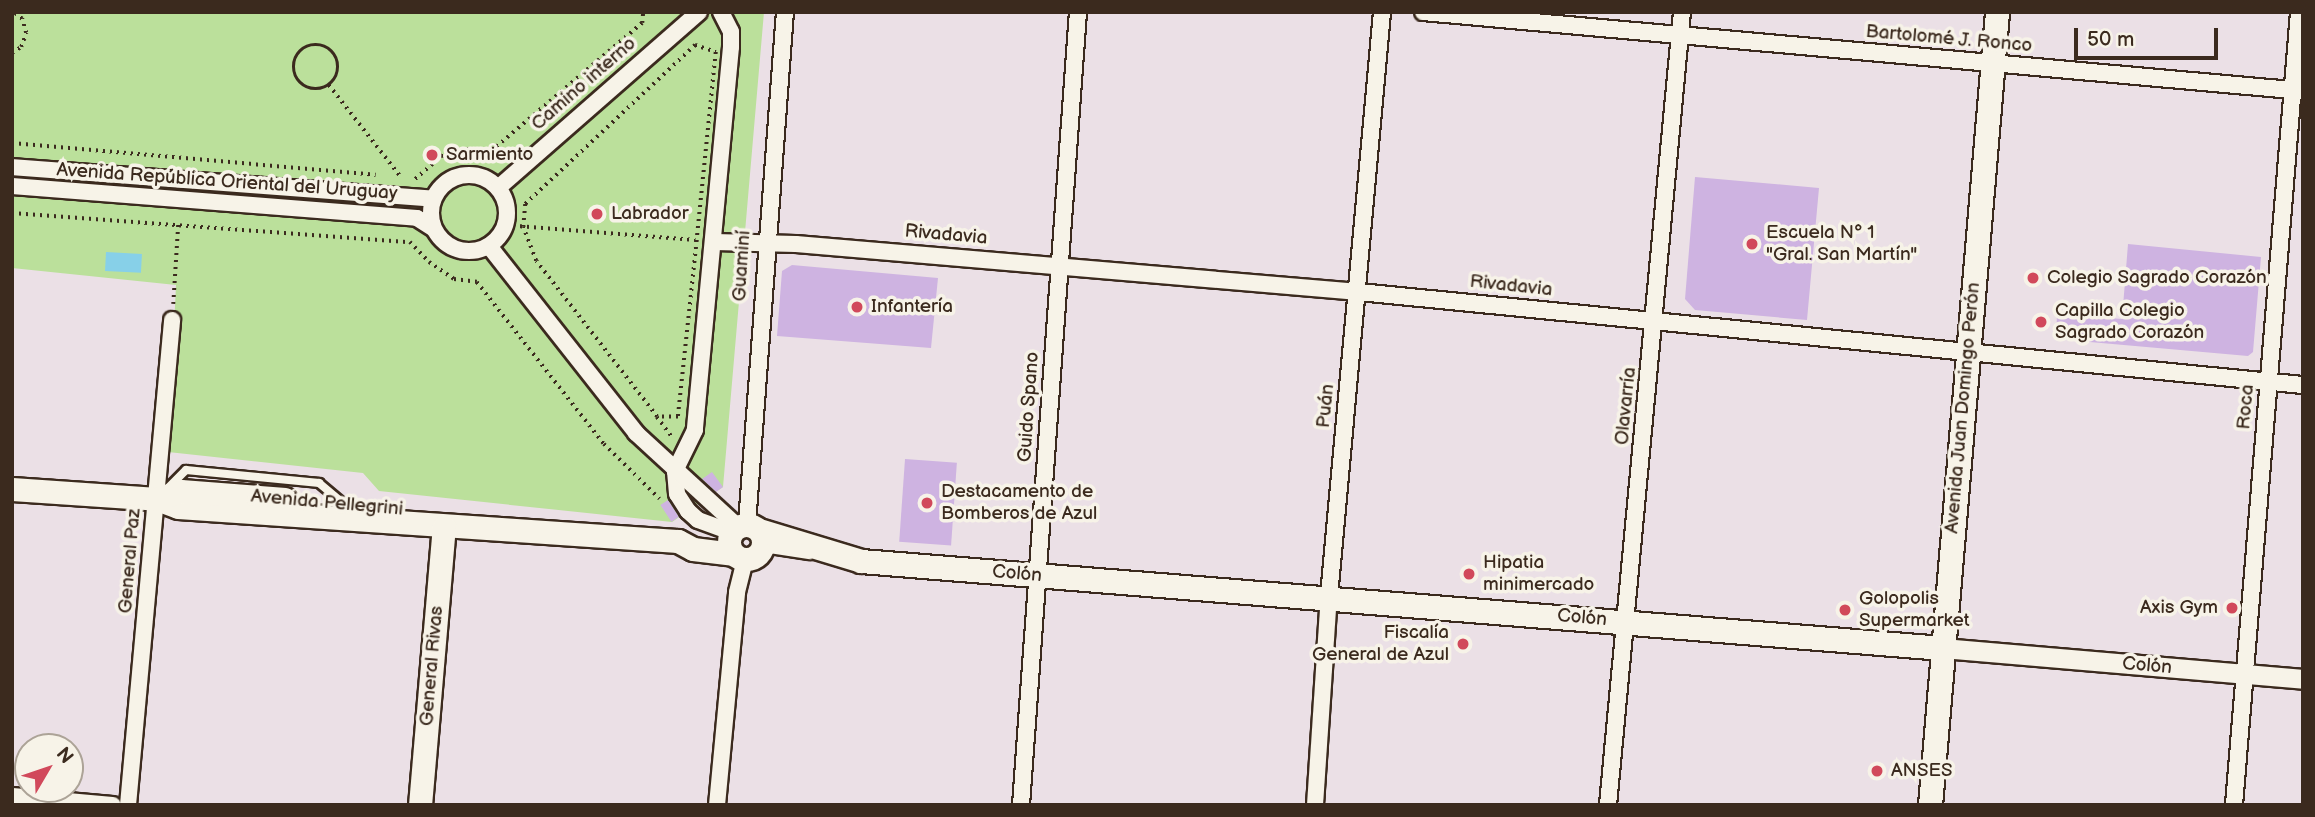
<!DOCTYPE html>
<meta charset="utf-8">
<style>
body{margin:0}
#map{position:relative;width:2315px;height:817px;overflow:hidden;background:#ebe0e6;font-family:"Balsamiq Sans",sans-serif}
div>[style]{position:absolute}
.green>*{inset:0;background:#bbe09b}
.water>*{inset:0;background:#87d0e8;transform-origin:0 0}
.building>*{inset:0;background:#ceb3e1;transform-origin:0 0}
.path>*{height:3.5px;margin-top:-1.75px;transform-origin:0;background:repeating-linear-gradient(90deg,#3b2a1e 0 2px,transparent 0 7px)}
.path>.ring{margin:-1.75px;padding:0;box-sizing:content-box;background:none;border:3.5px solid #3b2a1e;border-radius:50%}
.roads{filter:drop-shadow(2px 0 #3b2a1e) drop-shadow(-2px 0 #3b2a1e) drop-shadow(0 2px #3b2a1e) drop-shadow(0 -2px #3b2a1e)}
.service>*{height:8px;margin:-4px;padding:0 4px;transform-origin:4px;border-radius:4px;background:#f7f3e8}
.minor>*{height:16px;margin:-8px;padding:0 8px;transform-origin:8px;border-radius:8px;background:#f7f3e8}
.minor>.ring{margin:-8px;padding:0;box-sizing:content-box;background:none;border:16px solid #f7f3e8;border-radius:50%}
.tertiary>*{height:19px;margin:-9.5px;padding:0 9.5px;transform-origin:9.5px;border-radius:9.5px;background:#f7f3e8}
.secondary>*{height:23px;margin:-11.5px;padding:0 11.5px;transform-origin:11.5px;border-radius:11.5px;background:#f7f3e8}
.secondary>.ring{margin:-11.5px;padding:0;box-sizing:content-box;background:none;border:23px solid #f7f3e8;border-radius:50%}
.dots>*{width:19px;height:19px;translate:-50% -50%;box-sizing:border-box;border:4px solid #f7f3e8;border-radius:50%}
span{translate:-50% -50%;white-space:nowrap;text-align:center;line-height:1.15;-webkit-text-stroke:7px #f7f3e8;paint-order:stroke}
.street-label{font-size:19px;color:#3b2a1e}
.poi-label{font-size:19px;color:#3b2a1e}
.left{translate:0 -50%;text-align:left}
.right{translate:-100% -50%;text-align:right}
.frame{position:absolute;inset:0;border:14px solid #3b2a1e;pointer-events:none}
.north{position:absolute;left:14px;top:733px;width:70px;height:70px;box-sizing:border-box;background:#f7f3e8;border:2px solid #aca397;border-radius:50%;rotate:51deg;font-size:19px;font-weight:700;line-height:28px;text-align:center;color:#3b2a1e}
.north::after{content:'';display:block;margin:auto;width:24px;height:32px;background:#d1495b;clip-path:polygon(50% 0,100% 100%,50% 72%,0 100%)}
.scale{position:absolute;left:2074px;top:28px;width:144px;height:32px;box-sizing:border-box;border:4px solid #3b2a1e;border-top:0;padding-left:9px;font-size:21px;line-height:24px;white-space:nowrap;color:#3b2a1e;-webkit-text-stroke:5px #f7f3e8;paint-order:stroke}
</style>
<div id="map">
<div class="green">
<i style="clip-path:polygon(12px 12px,764px 12px,723px 487px,672px 522px,379px 491px,363px 473px,168px 452px,176px 285px,12px 268px)"></i>
</div>
<div class="water">
<i style="left:106px;top:252px;width:36px;height:19px;rotate:3deg"></i>
</div>
<div class="building">
<i style="clip-path:polygon(1695px 177px,1819px 188px,1807px 320px,1695px 310px,1685px 299px)"></i>
<i style="clip-path:polygon(2128px 244px,2261px 257px,2253px 352px,2248px 356px,2056px 339px,2057px 314px,2122px 319px)"></i>
<i style="clip-path:polygon(792px 265px,938px 278px,931px 348px,777px 336px,782px 271px)"></i>
<i style="left:905px;top:459px;width:52px;height:83px;rotate:4deg"></i>
<i style="clip-path:polygon(712px 472px,723px 487px,716px 492px,702px 479px)"></i>
<i style="left:668px;top:500px;width:20px;height:9px;rotate:57deg"></i>
</div>
<div class="path">
<i class="ring" style="left:294px;top:45px;width:40.5px;height:40.5px"></i>
<i style="left:695px;top:45px;width:22px;rotate:18deg"></i>
<i style="left:716px;top:52px;width:189px;rotate:95.8deg"></i>
<i style="left:697px;top:240px;width:178px;rotate:96.1deg"></i>
<i style="left:678px;top:417px;width:21px;rotate:180deg"></i>
<i style="left:657px;top:417px;width:197px;rotate:-127.8deg"></i>
<i style="left:536px;top:261px;width:36px;rotate:-111deg"></i>
<i style="left:523px;top:227px;width:23px;rotate:-85deg"></i>
<i style="left:525px;top:204px;width:233px;rotate:-43.1deg"></i>
<i style="left:12px;top:53px;width:11px;rotate:-34deg"></i>
<i style="left:21px;top:47px;width:15px;rotate:-70deg"></i>
<i style="left:26px;top:33px;width:15px;rotate:-106deg"></i>
<i style="left:22px;top:19px;width:11px;rotate:-142deg"></i>
<i style="left:329px;top:85px;width:117px;rotate:52deg"></i>
<i style="left:12px;top:94px;width:11px;rotate:90deg"></i>
<i style="left:12px;top:143px;width:365px;rotate:5deg"></i>
<i style="left:415px;top:179px;width:35px;rotate:-41deg"></i>
<i style="left:441px;top:156px;width:27px;rotate:-15deg"></i>
<i style="left:467px;top:149px;width:24px;rotate:5deg"></i>
<i style="left:491px;top:151px;width:198px;rotate:-40.3deg"></i>
<i style="left:642px;top:23px;width:11px;rotate:-85deg"></i>
<i style="left:12px;top:213px;width:399px;rotate:4.2deg"></i>
<i style="left:410px;top:242px;width:28px;rotate:46deg"></i>
<i style="left:429px;top:262px;width:30px;rotate:34deg"></i>
<i style="left:454px;top:279px;width:23px;rotate:7deg"></i>
<i style="left:477px;top:282px;width:206px;rotate:51.9deg"></i>
<i style="left:604px;top:444px;width:78px;rotate:44.5deg"></i>
<i style="left:506px;top:225px;width:190px;rotate:4.5deg"></i>
<i style="left:173px;top:304px;width:80px;rotate:-86.4deg"></i>
<i style="left:657px;top:417px;width:26px;rotate:53deg"></i>
</div>
<div class="roads">
<div class="service">
<i style="left:167px;top:489px;width:27px;rotate:-45deg"></i>
<i style="left:186px;top:470px;width:134px;rotate:5.6deg"></i>
<i style="left:319px;top:483px;width:33px;rotate:40deg"></i>
<i style="left:762px;top:548px;width:48px;rotate:8.5deg"></i>
</div>
<div class="minor">
<i style="left:721px;top:12px;width:22px;rotate:63deg"></i>
<i style="left:731px;top:32px;width:15px;rotate:90deg"></i>
<i style="left:731px;top:47px;width:385px;rotate:95.4deg"></i>
<i style="left:695px;top:430px;width:46px;rotate:116deg"></i>
<i style="left:675px;top:471px;width:23px;rotate:85deg"></i>
<i style="left:677px;top:494px;width:20px;rotate:57deg"></i>
<i style="left:688px;top:511px;width:13px;rotate:42deg"></i>
<i style="left:698px;top:520px;width:35px;rotate:20deg"></i>
<i style="left:1423px;top:12px;width:884px;rotate:5.13deg"></i>
<i style="left:12px;top:167px;width:422px;rotate:4.3deg"></i>
<i class="ring" style="left:431px;top:175px;width:60px;height:60px"></i>
<i style="left:12px;top:186px;width:406px;rotate:4.5deg"></i>
<i style="left:417px;top:218px;width:20px;rotate:33deg"></i>
<i style="left:498px;top:188px;width:267px;rotate:-41.2deg"></i>
<i style="left:714px;top:242px;width:82px;rotate:1.4deg"></i>
<i style="left:796px;top:244px;width:565px;rotate:4.87deg"></i>
<i style="left:1359px;top:292px;width:949px;rotate:5.63deg"></i>
<i style="left:489px;top:246px;width:238px;rotate:51.8deg"></i>
<i style="left:636px;top:433px;width:137px;rotate:42.6deg"></i>
<i style="left:747px;top:524px;width:513px;rotate:-85.76deg"></i>
<i style="left:12px;top:796px;width:101px;rotate:5.1deg"></i>
<i style="left:128px;top:805px;width:487px;rotate:-84.8deg"></i>
<i style="left:717px;top:805px;width:214px;rotate:-84.6deg"></i>
<i style="left:737px;top:592px;width:34px;rotate:-76deg"></i>
<i style="left:1021px;top:805px;width:795px;rotate:-85.89deg"></i>
<i style="left:1315px;top:805px;width:209px;rotate:-86.2deg"></i>
<i style="left:1329px;top:596px;width:586px;rotate:-84.81deg"></i>
<i style="left:1608px;top:805px;width:796px;rotate:-84.67deg"></i>
<i style="left:2234px;top:805px;width:796px;rotate:-85.31deg"></i>
</div>
<div class="tertiary">
<i style="left:1943px;top:648px;width:361px;rotate:4.9deg"></i>
</div>
<div class="secondary">
<i style="left:12px;top:489px;width:145px;rotate:3.9deg"></i>
<i style="left:157px;top:499px;width:22px;rotate:21deg"></i>
<i style="left:178px;top:507px;width:501px;rotate:3.89deg"></i>
<i style="left:678px;top:541px;width:17px;rotate:28deg"></i>
<i style="left:693px;top:549px;width:40px;rotate:7.1deg"></i>
<i style="left:157px;top:499px;width:25px;rotate:-18deg"></i>
<i style="left:181px;top:491px;width:104px;rotate:4.4deg"></i>
<i class="ring" style="left:729px;top:525px;width:11px;height:11px"></i>
<i style="left:759px;top:530px;width:107px;rotate:16.9deg"></i>
<i style="left:861px;top:561px;width:1085px;rotate:4.6deg"></i>
<i style="left:420px;top:805px;width:279px;rotate:-85.1deg"></i>
<i style="left:1930px;top:805px;width:796px;rotate:-85.17deg"></i>
</div>
</div>
<div class="dots">
<i style="left:432px;top:155px;background:#d1495b"></i>
<i style="left:597px;top:214px;background:#d1495b"></i>
<i style="left:1752px;top:244px;background:#d1495b"></i>
<i style="left:2033px;top:278px;background:#d1495b"></i>
<i style="left:857px;top:307px;background:#d1495b"></i>
<i style="left:2041px;top:322px;background:#d1495b"></i>
<i style="left:927px;top:503px;background:#d1495b"></i>
<i style="left:1469px;top:574px;background:#d1495b"></i>
<i style="left:2232px;top:608px;background:#d1495b"></i>
<i style="left:1845px;top:610px;background:#d1495b"></i>
<i style="left:1463px;top:644px;background:#d1495b"></i>
<i style="left:1877px;top:771px;background:#d1495b"></i>
</div>
<div class="street-label">
<span style="left:1949px;top:39px;rotate:5deg">Bartolomé J. Ronco</span>
<span style="left:584px;top:84px;rotate:-41deg">Camino interno</span>
<span style="left:227px;top:182px;rotate:4deg">Avenida República Oriental del Uruguay</span>
<span style="left:946px;top:235px;rotate:5deg">Rivadavia</span>
<span style="left:742px;top:266px;rotate:-86deg">Guaminí</span>
<span style="left:1511px;top:286px;rotate:6deg">Rivadavia</span>
<span style="left:1326px;top:406px;rotate:-84deg">Puán</span>
<span style="left:1626px;top:406px;rotate:-84deg">Olavarría</span>
<span style="left:1029px;top:407px;rotate:-86deg">Guido Spano</span>
<span style="left:2246px;top:407px;rotate:-85deg">Roca</span>
<span style="left:1963px;top:408px;rotate:-85deg">Avenida Juan Domingo Perón</span>
<span style="left:327px;top:503px;rotate:5deg">Avenida Pellegrini</span>
<span style="left:130px;top:561px;rotate:-85deg">General Paz</span>
<span style="left:1017px;top:574px;rotate:5deg">Colón</span>
<span style="left:1582px;top:618px;rotate:5deg">Colón</span>
<span style="left:432px;top:666px;rotate:-85deg">General Rivas</span>
<span style="left:2147px;top:666px;rotate:5deg">Colón</span>
</div>
<div class="poi-label">
<span class="left" style="left:446px;top:155px">Sarmiento</span>
<span class="left" style="left:611px;top:214px">Labrador</span>
<span class="left" style="left:1766px;top:244px">Escuela Nº 1<br>"Gral. San Martín"</span>
<span class="left" style="left:2047px;top:278px">Colegio Sagrado Corazón</span>
<span class="left" style="left:871px;top:307px">Infantería</span>
<span class="left" style="left:2055px;top:322px">Capilla Colegio<br>Sagrado Corazón</span>
<span class="left" style="left:941px;top:503px">Destacamento de<br>Bomberos de Azul</span>
<span class="left" style="left:1483px;top:574px">Hipatia<br>minimercado</span>
<span class="left" style="left:1859px;top:610px">Golopolis<br>Supermarket</span>
<span class="right" style="left:2218px;top:608px">Axis Gym</span>
<span class="right" style="left:1449px;top:644px">Fiscalía<br>General de Azul</span>
<span class="left" style="left:1891px;top:771px">ANSES</span>
</div>
<div class="frame"></div>
<div class="north">N</div>
<div class="scale">50 m</div>
</div>
